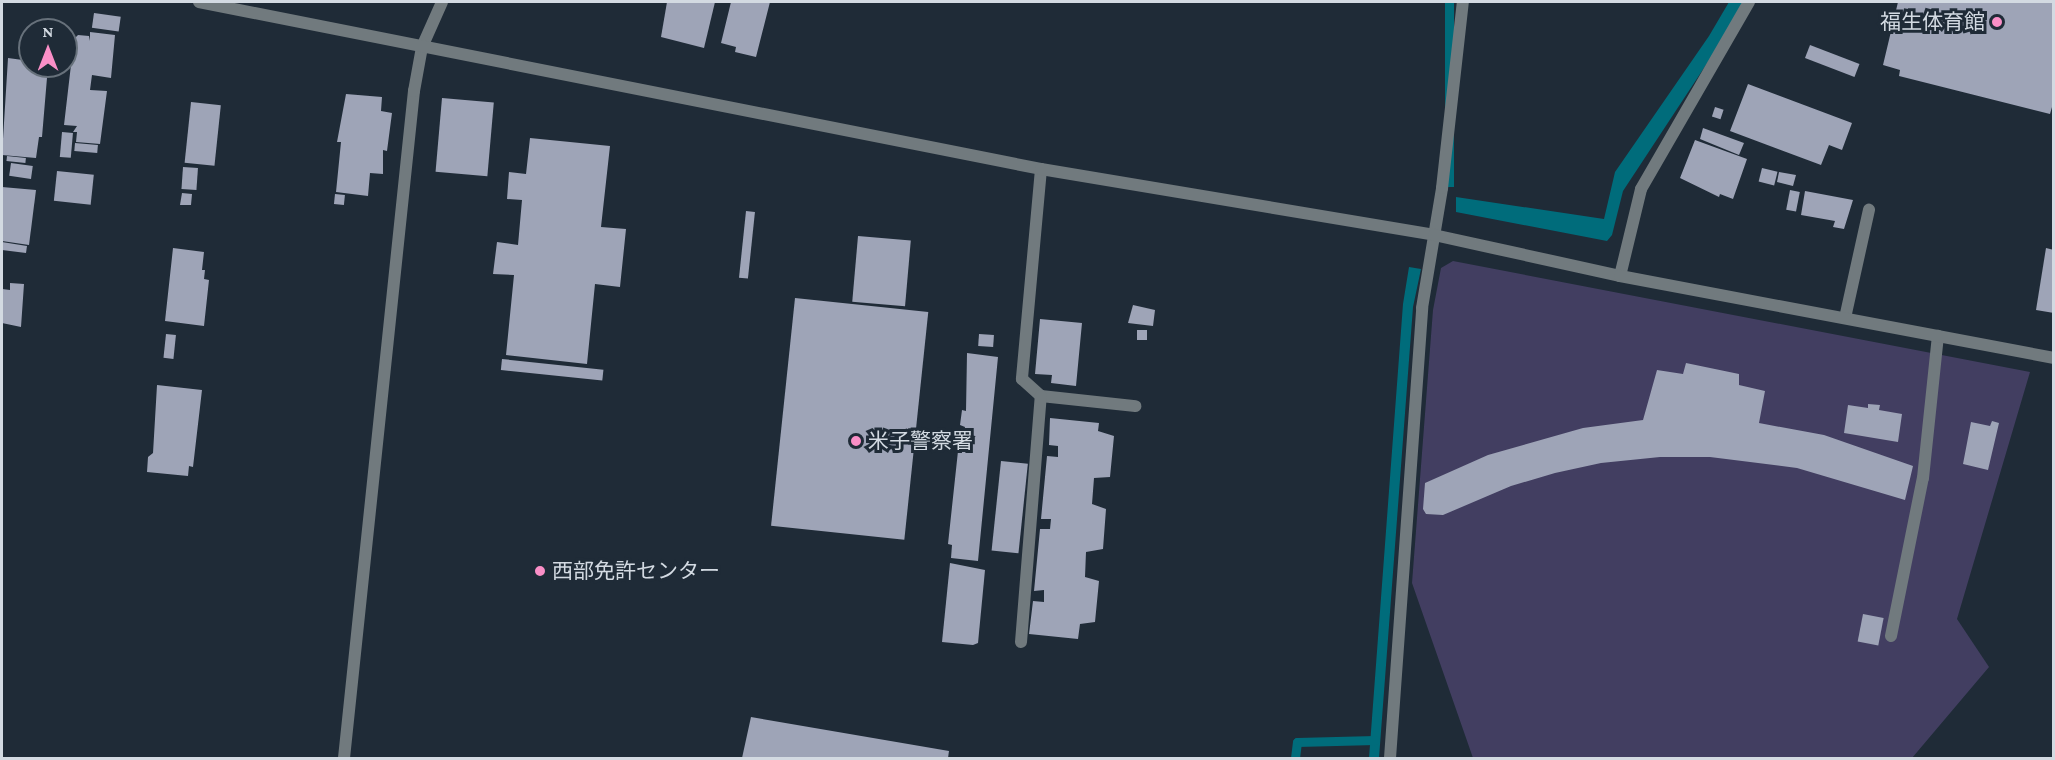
<!DOCTYPE html>
<meta charset="utf-8">
<style>
body{margin:0}
#map{position:relative;width:2055px;height:760px;overflow:hidden;background:#1f2b37;font-family:"Crimson Pro","Noto Sans JP",serif}
div>[style]{position:absolute}
.green>*{inset:0;background:#423e61}
.water>*{inset:0;background:#006c7b;transform-origin:0 0}
.stream>*{height:9px;margin:-4.5px;padding:0 4.5px;transform-origin:4.5px;border-radius:4.5px;background:#006c7b}
.building>*{inset:0;background:#9ea4b7;transform-origin:0 0}
.service>*{height:12px;margin:-6px;padding:0 6px;transform-origin:6px;border-radius:6px;background:#717a7e}
.minor>*{height:12px;margin:-6px;padding:0 6px;transform-origin:6px;border-radius:6px;background:#717a7e}
.tertiary>*{height:12px;margin:-6px;padding:0 6px;transform-origin:6px;border-radius:6px;background:#717a7e}
.dots>*{width:16px;height:16px;translate:-50% -50%;box-sizing:border-box;border:3px solid #1f2b37;border-radius:50%}
span{translate:-50% -50%;white-space:nowrap;text-align:center;line-height:1.15;-webkit-text-stroke:6px #1f2b37;paint-order:stroke}
.poi-label{font-size:21px;color:#d3dae2}
.right{translate:-100% -50%;text-align:right}
.left{translate:0 -50%;text-align:left}
.frame{position:absolute;inset:0;border:3px solid #d3dae2;pointer-events:none}
.north{position:absolute;left:18px;top:18px;width:60px;height:60px;box-sizing:border-box;background:#1f2b37;border:2px solid #67717b;border-radius:50%;rotate:0deg;font-size:16px;font-weight:700;line-height:24px;text-align:center;color:#d3dae2}
.north::after{content:'';display:block;margin:auto;width:21px;height:27px;background:#fa8fc7;clip-path:polygon(50% 0,100% 100%,50% 72%,0 100%)}
</style>
<div id="map">
<div class="green">
<i style="clip-path:polygon(1453px 261px,2030px 372px,1957px 619px,1989px 667px,1912px 758px,1473px 758px,1412px 583px,1433px 310px,1441px 268px)"></i>
</div>
<div class="water">
<i style="left:1445px;top:2px;width:9px;height:185px"></i>
<i style="clip-path:polygon(1729px 2px,1744px 2px,1725px 36px,1623px 191px,1612px 235px,1607px 241px,1456px 212px,1456px 197px,1604px 219px,1615px 172px,1709px 36px)"></i>
<i style="clip-path:polygon(1409px 267px,1421px 269px,1413px 307px,1379px 758px,1369px 758px,1403px 304px)"></i>
</div>
<div class="stream">
<i style="left:1295px;top:758px;width:16px;rotate:-83deg"></i>
<i style="left:1297px;top:742px;width:78px;rotate:-1.5deg"></i>
</div>
<div class="building">
<i style="clip-path:polygon(667px 2px,715px 2px,704px 48px,661px 37px)"></i>
<i style="clip-path:polygon(731px 2px,770px 2px,756px 57px,735px 52px,736px 47px,721px 43px)"></i>
<i style="clip-path:polygon(1898px 2px,2054px 2px,2054px 100px,2050px 114px,1899px 76px,1900px 70px,1883px 65px)"></i>
<i style="left:94px;top:13px;width:27px;height:15px;rotate:8deg"></i>
<i style="clip-path:polygon(90px 32px,115px 35px,111px 78px,92px 75px,90px 90px,107px 91px,100px 144px,76px 142px,77px 132px,73px 132px,77px 126px,64px 125px,74px 39px,78px 35px,89px 36px,90px 41px)"></i>
<i style="left:1810px;top:45px;width:53px;height:14px;rotate:21deg"></i>
<i style="clip-path:polygon(8px 58px,30px 61px,30px 66px,48px 66px,42px 137px,39px 137px,36px 158px,2px 155px)"></i>
<i style="clip-path:polygon(1748px 84px,1852px 123px,1842px 150px,1829px 145px,1821px 165px,1730px 131px)"></i>
<i style="clip-path:polygon(346px 94px,382px 97px,381px 111px,392px 113px,387px 151px,383px 150px,383px 174px,370px 173px,368px 196px,336px 192px,341px 142px,337px 142px)"></i>
<i style="left:442px;top:98px;width:52px;height:74px;rotate:5deg"></i>
<i style="left:191px;top:102px;width:30px;height:61px;rotate:6deg"></i>
<i style="left:1715px;top:107px;width:9px;height:10px;rotate:18deg"></i>
<i style="clip-path:polygon(1703px 128px,1744px 143px,1739px 155px,1700px 139px)"></i>
<i style="left:62px;top:132px;width:11px;height:25px;rotate:5deg"></i>
<i style="clip-path:polygon(530px 138px,610px 146px,601px 227px,626px 229px,620px 287px,595px 284px,587px 364px,506px 355px,514px 275px,493px 274px,497px 242px,518px 245px,522px 200px,507px 199px,509px 172px,526px 174px)"></i>
<i style="clip-path:polygon(1695px 140px,1747px 159px,1733px 199px,1720px 194px,1719px 197px,1680px 178px)"></i>
<i style="left:75px;top:143px;width:23px;height:8px;rotate:5deg"></i>
<i style="left:7px;top:156px;width:19px;height:5px;rotate:6deg"></i>
<i style="left:11px;top:163px;width:22px;height:13px;rotate:8deg"></i>
<i style="left:183px;top:167px;width:15px;height:22px;rotate:4deg"></i>
<i style="left:1762px;top:168px;width:16px;height:14px;rotate:14deg"></i>
<i style="left:57px;top:171px;width:37px;height:30px;rotate:6deg"></i>
<i style="clip-path:polygon(1779px 172px,1796px 175px,1793px 186px,1777px 182px)"></i>
<i style="clip-path:polygon(2px 187px,36px 190px,29px 245px,2px 241px)"></i>
<i style="left:1790px;top:190px;width:10px;height:20px;rotate:11deg"></i>
<i style="clip-path:polygon(1805px 191px,1853px 200px,1844px 229px,1833px 227px,1835px 221px,1801px 215px)"></i>
<i style="clip-path:polygon(182px 193px,192px 194px,191px 205px,180px 205px)"></i>
<i style="left:335px;top:194px;width:10px;height:10px;rotate:6deg"></i>
<i style="left:746px;top:211px;width:9px;height:67px;rotate:6deg"></i>
<i style="left:858px;top:236px;width:53px;height:66px;rotate:5deg"></i>
<i style="clip-path:polygon(2px 242px,27px 246px,26px 253px,2px 250px)"></i>
<i style="clip-path:polygon(173px 248px,204px 252px,202px 270px,205px 270px,204px 279px,209px 280px,204px 326px,165px 321px)"></i>
<i style="clip-path:polygon(2046px 248px,2054px 250px,2054px 313px,2036px 310px)"></i>
<i style="clip-path:polygon(10px 283px,24px 284px,21px 327px,2px 323px,2px 289px,10px 290px)"></i>
<i style="left:795px;top:298px;width:134px;height:229px;rotate:6deg"></i>
<i style="clip-path:polygon(1133px 305px,1155px 310px,1153px 326px,1128px 323px)"></i>
<i style="clip-path:polygon(1040px 319px,1082px 323px,1076px 386px,1051px 383px,1052px 375px,1035px 374px)"></i>
<i style="left:1137px;top:330px;width:10px;height:10px"></i>
<i style="left:166px;top:334px;width:10px;height:24px;rotate:6deg"></i>
<i style="left:979px;top:334px;width:15px;height:12px;rotate:4deg"></i>
<i style="clip-path:polygon(967px 353px,998px 357px,978px 561px,951px 558px,952px 545px,948px 544px,958px 451px,961px 451px,965px 427px,960px 425px,962px 410px,966px 411px)"></i>
<i style="left:502px;top:359px;width:102px;height:11px;rotate:6deg"></i>
<i style="clip-path:polygon(1686px 363px,1739px 374px,1739px 385px,1765px 391px,1759px 423px,1824px 435px,1913px 466px,1905px 500px,1797px 468px,1710px 457px,1660px 457px,1601px 463px,1555px 473px,1511px 486px,1443px 515px,1426px 514px,1423px 509px,1425px 483px,1488px 455px,1583px 428px,1643px 420px,1657px 370px,1683px 374px)"></i>
<i style="clip-path:polygon(157px 385px,202px 390px,193px 467px,189px 466px,188px 476px,147px 472px,148px 457px,153px 453px)"></i>
<i style="clip-path:polygon(1868px 404px,1880px 405px,1879px 410px,1902px 414px,1898px 442px,1844px 433px,1848px 405px,1868px 408px)"></i>
<i style="clip-path:polygon(1050px 418px,1099px 423px,1098px 431px,1114px 436px,1110px 477px,1094px 478px,1092px 504px,1106px 509px,1103px 549px,1086px 552px,1085px 577px,1099px 581px,1095px 622px,1080px 624px,1078px 639px,1029px 634px,1033px 601px,1044px 602px,1044px 590px,1034px 591px,1040px 529px,1050px 529px,1051px 519px,1041px 519px,1047px 456px,1058px 457px,1058px 446px,1049px 445px)"></i>
<i style="clip-path:polygon(1992px 421px,1999px 423px,1988px 470px,1963px 464px,1971px 422px,1990px 426px)"></i>
<i style="left:1001px;top:461px;width:27px;height:90px;rotate:6deg"></i>
<i style="clip-path:polygon(950px 563px,985px 570px,978px 643px,973px 645px,942px 642px)"></i>
<i style="left:1863px;top:614px;width:21px;height:28px;rotate:11deg"></i>
<i style="clip-path:polygon(751px 717px,949px 751px,948px 758px,742px 758px)"></i>
</div>
<div class="service">
<i style="left:1041px;top:169px;width:211px;rotate:95.2deg"></i>
<i style="left:1022px;top:379px;width:25px;rotate:42deg"></i>
<i style="left:1041px;top:396px;width:95px;rotate:6.1deg"></i>
<i style="left:1845px;top:318px;width:111px;rotate:-77.5deg"></i>
<i style="left:1891px;top:636px;width:161px;rotate:-78.6deg"></i>
<i style="left:1923px;top:478px;width:143px;rotate:-84deg"></i>
<i style="left:1021px;top:642px;width:247px;rotate:-85.4deg"></i>
</div>
<div class="minor">
<i style="left:1620px;top:276px;width:89px;rotate:-76.4deg"></i>
<i style="left:1641px;top:189px;width:216px;rotate:-60deg"></i>
<i style="left:344px;top:758px;width:671px;rotate:-84.01deg"></i>
<i style="left:414px;top:91px;width:45px;rotate:-79.7deg"></i>
<i style="left:422px;top:47px;width:49px;rotate:-66deg"></i>
<i style="left:1390px;top:758px;width:451px;rotate:-85.9deg"></i>
<i style="left:1422px;top:308px;width:122px;rotate:-80.5deg"></i>
<i style="left:1442px;top:188px;width:187px;rotate:-83.6deg"></i>
</div>
<div class="tertiary">
<i style="left:199px;top:2px;width:858px;rotate:11.22deg"></i>
<i style="left:1041px;top:169px;width:399px;rotate:9.5deg"></i>
<i style="left:1434px;top:235px;width:190px;rotate:12.4deg"></i>
<i style="left:1620px;top:276px;width:442px;rotate:10.7deg"></i>
</div>
<div class="dots">
<i style="left:1997px;top:22px;background:#fa8fc7"></i>
<i style="left:856px;top:441px;background:#fa8fc7"></i>
<i style="left:540px;top:571px;background:#fa8fc7"></i>
</div>
<div class="poi-label">
<span class="right" style="left:1985px;top:22px">福生体育館</span>
<span class="left" style="left:868px;top:441px">米子警察署</span>
<span class="left" style="left:552px;top:571px">西部免許センター</span>
</div>
<div class="frame"></div>
<div class="north">N</div>
</div>
